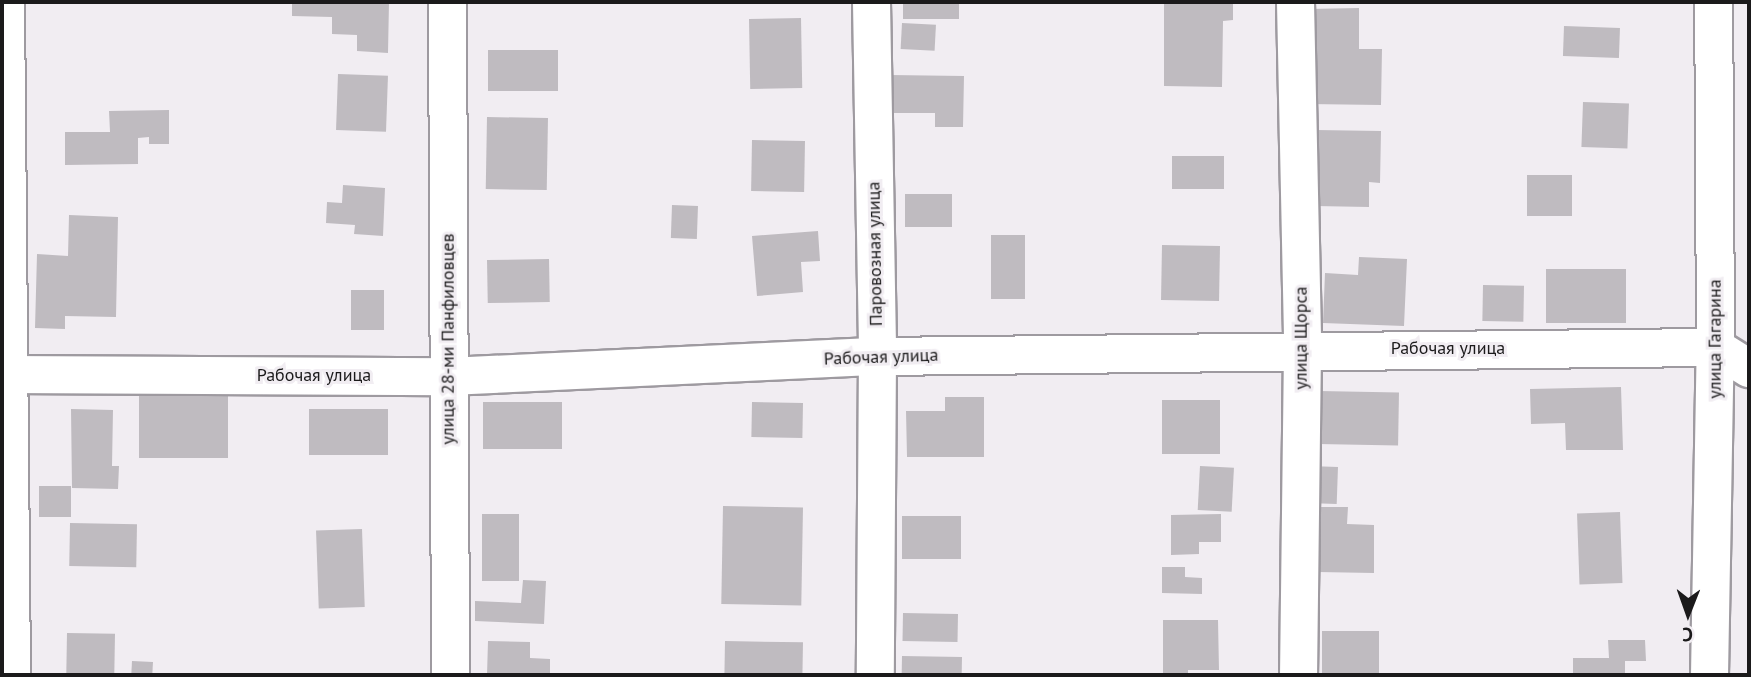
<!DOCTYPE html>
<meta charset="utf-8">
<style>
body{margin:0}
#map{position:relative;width:1751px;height:677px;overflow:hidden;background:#f1edf2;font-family:"PT Sans",sans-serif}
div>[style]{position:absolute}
.building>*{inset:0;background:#bfbbc0;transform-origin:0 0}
.roads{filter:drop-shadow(2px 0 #9e9aa0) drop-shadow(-2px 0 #9e9aa0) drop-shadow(0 2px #9e9aa0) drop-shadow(0 -2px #9e9aa0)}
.street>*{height:37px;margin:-18.5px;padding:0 18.5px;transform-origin:18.5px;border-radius:18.5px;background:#fff}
span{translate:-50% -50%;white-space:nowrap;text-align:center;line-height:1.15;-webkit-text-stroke:6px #f1edf2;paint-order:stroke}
.street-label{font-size:18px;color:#1b1a1b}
.frame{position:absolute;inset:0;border:4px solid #1b1a1b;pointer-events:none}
.north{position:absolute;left:1653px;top:579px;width:70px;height:70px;-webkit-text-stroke:5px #f1edf2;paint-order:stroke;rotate:181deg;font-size:19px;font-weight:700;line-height:28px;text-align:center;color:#1b1a1b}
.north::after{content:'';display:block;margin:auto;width:24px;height:32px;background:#1b1a1b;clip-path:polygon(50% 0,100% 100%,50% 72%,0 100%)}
</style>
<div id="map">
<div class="building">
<i style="clip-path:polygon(292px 2px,389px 2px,388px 53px,357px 51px,357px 35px,332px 34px,332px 17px,292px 16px)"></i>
<i style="left:903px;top:2px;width:56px;height:17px"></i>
<i style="clip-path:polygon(1164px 2px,1233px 2px,1233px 20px,1223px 21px,1222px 87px,1164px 86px)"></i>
<i style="clip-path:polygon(1359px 8px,1359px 49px,1382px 49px,1381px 105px,1308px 104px,1308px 9px)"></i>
<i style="left:801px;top:18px;width:70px;height:52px;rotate:89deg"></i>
<i style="left:902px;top:23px;width:34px;height:26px;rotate:3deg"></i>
<i style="left:1564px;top:26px;width:56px;height:30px;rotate:2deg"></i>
<i style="left:488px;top:50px;width:70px;height:41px"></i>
<i style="left:338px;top:74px;width:50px;height:56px;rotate:2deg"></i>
<i style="clip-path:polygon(890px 75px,964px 76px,963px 127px,935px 127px,935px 113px,890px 113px)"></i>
<i style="left:1583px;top:102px;width:46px;height:45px;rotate:2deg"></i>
<i style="clip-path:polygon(169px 110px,169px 144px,149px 144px,149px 137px,138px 138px,138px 164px,65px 165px,65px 132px,110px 132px,109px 111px)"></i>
<i style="left:487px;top:117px;width:61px;height:72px;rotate:1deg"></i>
<i style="clip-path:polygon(1316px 130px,1381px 131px,1380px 183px,1369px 182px,1369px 207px,1315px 206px)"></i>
<i style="left:752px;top:140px;width:53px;height:51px;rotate:1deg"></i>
<i style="left:1224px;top:156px;width:33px;height:52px;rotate:90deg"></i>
<i style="left:1527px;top:175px;width:45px;height:41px"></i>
<i style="clip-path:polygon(343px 185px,385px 188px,383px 236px,354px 234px,355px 225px,326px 223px,327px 202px,342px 203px)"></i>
<i style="left:905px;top:194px;width:47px;height:33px"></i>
<i style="left:672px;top:205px;width:26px;height:33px;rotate:2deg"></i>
<i style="clip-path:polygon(69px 215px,118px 217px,116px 317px,65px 316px,65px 329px,35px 328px,37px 254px,68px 256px)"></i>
<i style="clip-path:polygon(818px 231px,820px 261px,801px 262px,803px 292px,757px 296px,752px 236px)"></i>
<i style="left:991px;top:235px;width:34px;height:64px"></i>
<i style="left:1162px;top:245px;width:58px;height:55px;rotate:1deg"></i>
<i style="clip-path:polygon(1359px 257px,1407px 259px,1404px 326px,1323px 323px,1325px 273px,1358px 275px)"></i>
<i style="left:549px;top:259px;width:43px;height:62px;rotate:89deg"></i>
<i style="left:1626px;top:269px;width:54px;height:80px;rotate:90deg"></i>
<i style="left:1483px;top:285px;width:41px;height:36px;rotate:1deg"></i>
<i style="left:351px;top:290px;width:33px;height:40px"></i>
<i style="clip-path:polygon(1621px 387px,1623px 450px,1566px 450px,1565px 423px,1531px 424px,1530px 389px)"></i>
<i style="left:1319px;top:391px;width:80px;height:53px;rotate:1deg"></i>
<i style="left:228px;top:395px;width:63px;height:89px;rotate:90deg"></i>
<i style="clip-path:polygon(945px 397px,984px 397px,984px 457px,907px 457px,906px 411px,945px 411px)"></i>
<i style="left:1162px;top:400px;width:58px;height:54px"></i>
<i style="left:562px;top:402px;width:47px;height:79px;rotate:90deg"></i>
<i style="left:752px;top:402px;width:51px;height:35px;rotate:1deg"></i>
<i style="clip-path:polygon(71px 409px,113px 410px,112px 466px,119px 466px,118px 489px,72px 488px)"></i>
<i style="left:309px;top:409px;width:79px;height:46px"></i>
<i style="left:1200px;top:466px;width:34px;height:44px;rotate:3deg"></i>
<i style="left:1309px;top:466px;width:29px;height:37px;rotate:2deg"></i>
<i style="left:39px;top:486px;width:32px;height:31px"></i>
<i style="left:723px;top:506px;width:80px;height:98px;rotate:1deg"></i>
<i style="clip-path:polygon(1319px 507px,1348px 507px,1347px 524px,1374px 525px,1374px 573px,1318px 572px)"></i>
<i style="left:1620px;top:512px;width:71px;height:43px;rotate:88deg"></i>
<i style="left:482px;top:514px;width:37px;height:67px"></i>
<i style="clip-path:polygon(1221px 514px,1221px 542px,1199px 542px,1199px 554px,1171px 555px,1171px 515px)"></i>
<i style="left:902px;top:516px;width:59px;height:43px"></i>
<i style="left:70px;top:523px;width:67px;height:43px;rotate:1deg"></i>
<i style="left:362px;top:529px;width:78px;height:46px;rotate:88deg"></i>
<i style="clip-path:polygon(1162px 567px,1185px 567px,1185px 577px,1202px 578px,1202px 594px,1162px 593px)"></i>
<i style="clip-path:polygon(523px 580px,546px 581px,544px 624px,475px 621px,475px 601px,521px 603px)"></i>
<i style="left:903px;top:613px;width:55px;height:28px;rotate:1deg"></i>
<i style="clip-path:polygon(1163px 620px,1218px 620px,1219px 670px,1188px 670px,1188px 675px,1163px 675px)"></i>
<i style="left:1322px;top:631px;width:57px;height:44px"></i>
<i style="left:67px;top:633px;width:48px;height:42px;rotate:1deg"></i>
<i style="clip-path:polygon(1608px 640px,1645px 640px,1646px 661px,1625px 661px,1625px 675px,1573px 675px,1573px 658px,1609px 658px)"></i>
<i style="clip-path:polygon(488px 641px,530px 642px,530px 658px,550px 659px,550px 675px,487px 675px)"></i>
<i style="left:725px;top:641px;width:78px;height:34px;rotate:1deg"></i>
<i style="left:902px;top:656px;width:60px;height:19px;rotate:1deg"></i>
<i style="left:132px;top:661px;width:21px;height:14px;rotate:3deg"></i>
</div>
<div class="roads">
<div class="street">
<i style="left:5px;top:2px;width:673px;rotate:89.49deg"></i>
<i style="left:447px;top:2px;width:673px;rotate:89.74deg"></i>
<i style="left:871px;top:2px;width:354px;rotate:89deg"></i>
<i style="left:877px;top:356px;width:319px;rotate:90.4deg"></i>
<i style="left:1295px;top:2px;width:347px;rotate:88.8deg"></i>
<i style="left:1302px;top:349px;width:326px;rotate:90.7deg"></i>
<i style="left:6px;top:374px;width:442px;rotate:0.3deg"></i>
<i style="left:448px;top:376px;width:429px;rotate:-2.7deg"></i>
<i style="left:877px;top:356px;width:838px;rotate:-0.62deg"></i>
<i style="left:1715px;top:347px;width:40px;rotate:32deg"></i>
<i style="left:1709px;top:675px;width:328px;rotate:-89deg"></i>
<i style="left:1715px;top:347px;width:345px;rotate:-90.3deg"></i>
</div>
</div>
<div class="street-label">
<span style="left:875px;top:254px;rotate:-91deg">Паровозная улица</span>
<span style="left:1301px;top:338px;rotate:-90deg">улица Щорса</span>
<span style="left:448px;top:339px;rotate:-90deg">улица 28-ми Панфиловцев</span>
<span style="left:1715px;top:339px;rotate:-90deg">улица Гагарина</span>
<span style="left:1448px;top:348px">Рабочая улица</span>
<span style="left:881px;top:357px;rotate:-2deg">Рабочая улица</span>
<span style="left:314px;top:375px">Рабочая улица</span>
</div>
<div class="frame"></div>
<div class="north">С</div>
</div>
